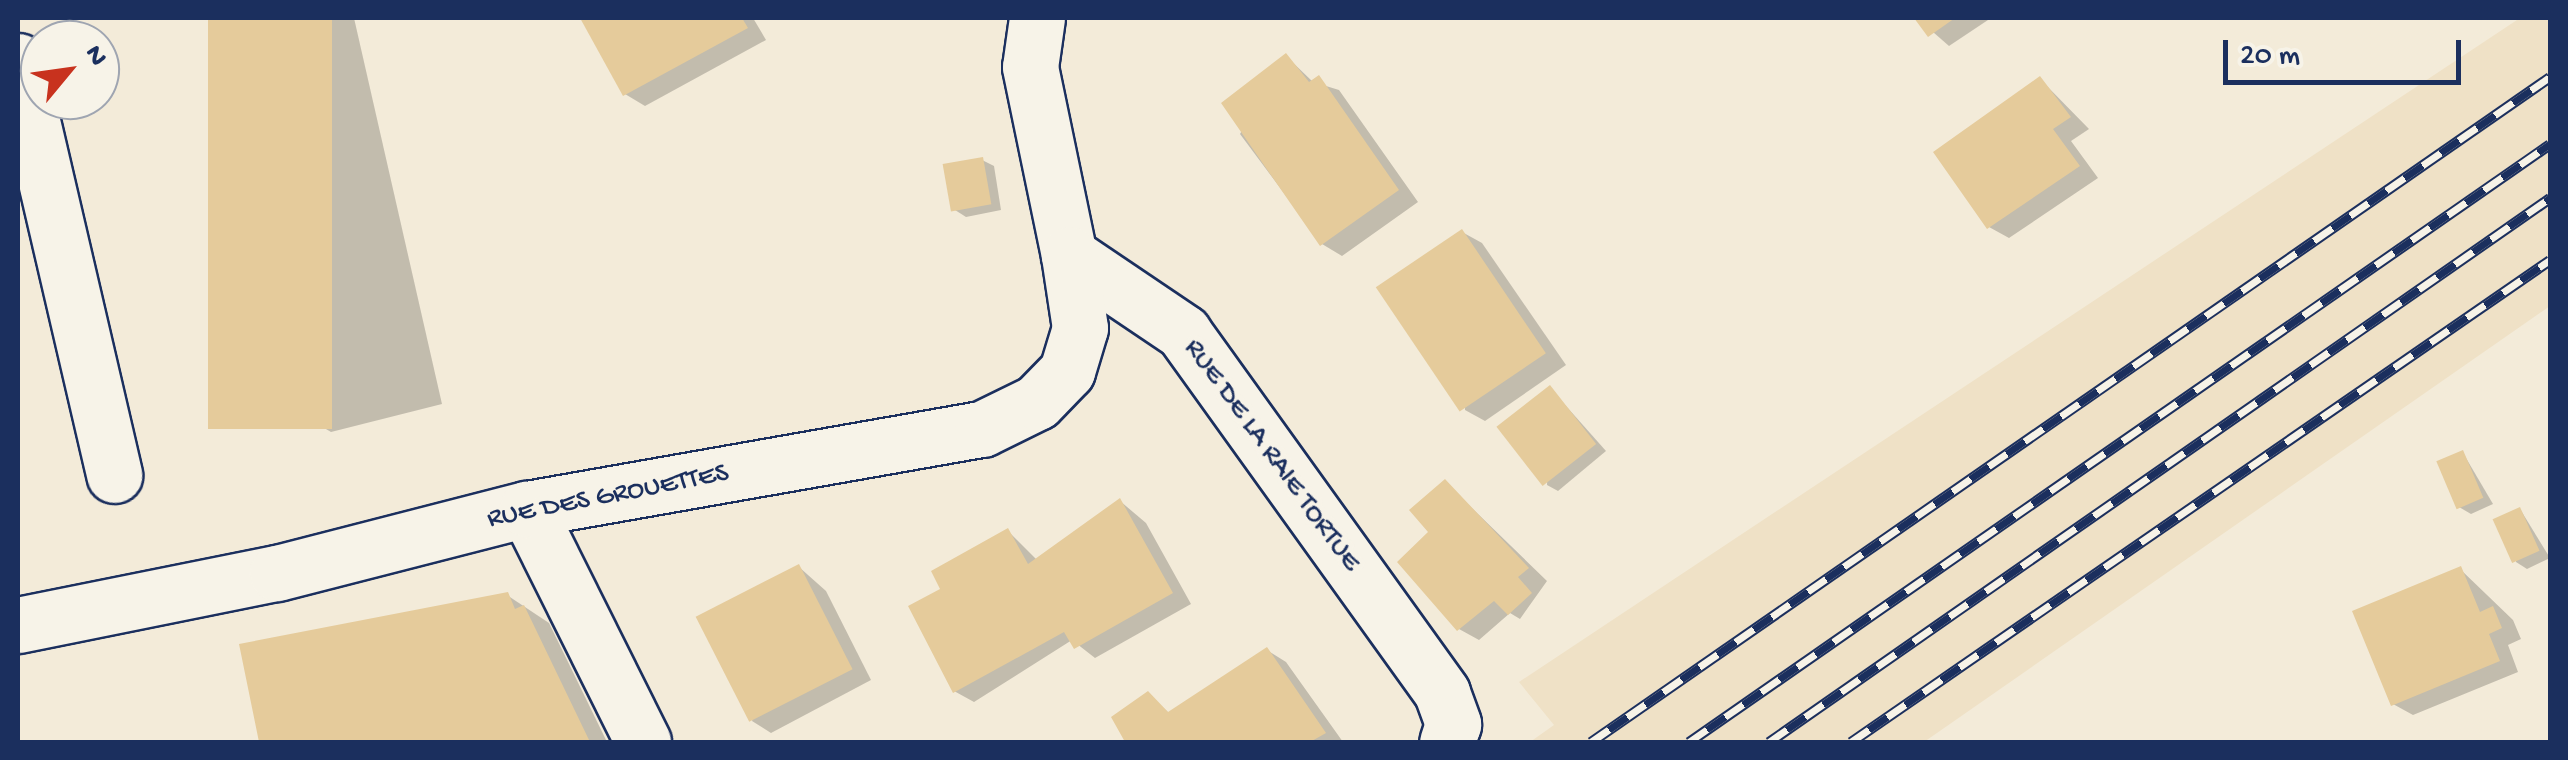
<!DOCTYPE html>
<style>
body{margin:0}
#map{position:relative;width:2568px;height:760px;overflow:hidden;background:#f3ebd9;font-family:"Gochi Hand",sans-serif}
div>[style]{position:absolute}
.built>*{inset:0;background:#efe1c6}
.shadow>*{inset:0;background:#0003}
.building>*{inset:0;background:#e5cb9b;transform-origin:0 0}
.roads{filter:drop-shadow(2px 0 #1b2f5e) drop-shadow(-2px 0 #1b2f5e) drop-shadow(0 2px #1b2f5e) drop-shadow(0 -2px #1b2f5e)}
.street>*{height:55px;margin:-27.5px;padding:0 27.5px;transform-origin:27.5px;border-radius:27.5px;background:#f7f3e8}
.rail>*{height:11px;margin-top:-5.5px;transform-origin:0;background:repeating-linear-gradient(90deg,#f7f3e8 0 22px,#1b2f5e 0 44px);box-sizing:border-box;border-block:2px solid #1b2f5e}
span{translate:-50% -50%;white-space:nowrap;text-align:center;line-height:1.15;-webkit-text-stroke:10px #f7f3e8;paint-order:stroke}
.street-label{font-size:28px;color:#1b2f5e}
.frame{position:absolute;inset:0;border:20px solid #1b2f5e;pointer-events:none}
.north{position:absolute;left:20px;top:20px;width:100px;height:100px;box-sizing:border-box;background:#f7f3e8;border:2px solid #9fa5b1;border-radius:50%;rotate:61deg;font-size:28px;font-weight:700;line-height:40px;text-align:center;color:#1b2f5e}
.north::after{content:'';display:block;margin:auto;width:35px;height:45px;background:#c8321e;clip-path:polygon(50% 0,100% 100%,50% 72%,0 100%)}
.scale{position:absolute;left:2223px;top:40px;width:238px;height:45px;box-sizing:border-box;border:5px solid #1b2f5e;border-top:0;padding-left:12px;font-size:30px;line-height:35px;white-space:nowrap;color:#1b2f5e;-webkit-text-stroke:8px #f7f3e8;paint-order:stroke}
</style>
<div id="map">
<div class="built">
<i style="clip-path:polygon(2520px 18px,2550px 18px,2550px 306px,1924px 742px,1530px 742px,1554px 725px,1519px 682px)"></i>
</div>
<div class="shadow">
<i style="clip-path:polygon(211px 18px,354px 18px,442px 404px,331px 432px,304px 416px)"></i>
<i style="clip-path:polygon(583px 18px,753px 18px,766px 40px,645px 106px,625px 94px)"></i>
<i style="clip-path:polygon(1917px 18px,1991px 18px,1949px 46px)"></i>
<i style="clip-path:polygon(1286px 56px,1313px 82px,1339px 90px,1418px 202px,1342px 256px,1322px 244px,1240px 134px)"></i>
<i style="clip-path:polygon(2040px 79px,2089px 129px,2071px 141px,2098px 178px,2009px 238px,1989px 227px)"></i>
<i style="clip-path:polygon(982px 160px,994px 166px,1001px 210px,966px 217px,955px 210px)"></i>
<i style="clip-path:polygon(1462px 232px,1482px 243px,1566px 365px,1485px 421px,1465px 410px)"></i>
<i style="clip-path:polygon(1550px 388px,1606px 451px,1558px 491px,1547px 485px)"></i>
<i style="clip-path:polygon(2463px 453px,2493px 504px,2471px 514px,2459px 507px)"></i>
<i style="clip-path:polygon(1445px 482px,1547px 581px,1520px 619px,1510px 613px,1479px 640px,1459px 629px,1432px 532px)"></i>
<i style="clip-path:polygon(1120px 501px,1146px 523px,1191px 604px,1095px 658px,1072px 640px,974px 702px,954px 691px,1008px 531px,1039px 562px)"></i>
<i style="clip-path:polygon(2520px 509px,2550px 558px,2527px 569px,2516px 562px)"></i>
<i style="clip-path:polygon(799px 567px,826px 591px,871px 680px,771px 733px,752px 721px)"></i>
<i style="clip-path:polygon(2460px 569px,2513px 620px,2521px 639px,2508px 645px,2518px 672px,2413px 715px,2393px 704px)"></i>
<i style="clip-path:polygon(507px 595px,549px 623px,607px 742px,262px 742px,242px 646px)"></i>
<i style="clip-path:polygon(1267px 650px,1286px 662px,1343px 742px,1128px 742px,1115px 718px,1148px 694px,1170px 714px)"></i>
</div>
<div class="building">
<i style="left:208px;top:18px;width:124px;height:411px"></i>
<i style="clip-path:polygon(580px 18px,742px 18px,748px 28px,623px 96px)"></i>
<i style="clip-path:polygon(1914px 18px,1955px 18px,1928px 37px)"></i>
<i style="clip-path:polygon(1286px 53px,1309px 82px,1319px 75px,1399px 190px,1320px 246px,1221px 103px)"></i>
<i style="clip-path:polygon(2040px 76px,2071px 117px,2053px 129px,2080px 166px,1987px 229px,1933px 152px)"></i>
<i style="left:983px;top:157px;width:48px;height:41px;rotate:80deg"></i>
<i style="left:1462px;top:229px;width:150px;height:104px;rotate:56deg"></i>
<i style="left:1550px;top:385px;width:75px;height:68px;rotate:52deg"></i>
<i style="left:2463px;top:450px;width:52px;height:29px;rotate:67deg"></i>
<i style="clip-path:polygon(1445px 479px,1529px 568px,1518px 577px,1532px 593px,1508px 615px,1494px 601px,1457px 631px,1397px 562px,1428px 532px,1409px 510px)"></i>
<i style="clip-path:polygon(1120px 498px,1173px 593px,1074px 649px,1064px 632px,953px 693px,908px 606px,940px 589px,931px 571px,1008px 528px,1028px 564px)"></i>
<i style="left:2520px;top:507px;width:48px;height:30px;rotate:66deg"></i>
<i style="left:799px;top:564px;width:118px;height:116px;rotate:63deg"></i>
<i style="clip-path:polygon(2461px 566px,2480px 612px,2493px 606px,2502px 628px,2489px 634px,2500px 661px,2391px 706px,2352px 611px)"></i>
<i style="clip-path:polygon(508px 592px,515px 609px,524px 605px,590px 742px,259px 742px,239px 644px)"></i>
<i style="clip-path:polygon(1267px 647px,1326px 733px,1310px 742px,1125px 742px,1111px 717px,1148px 691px,1168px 712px)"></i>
</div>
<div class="roads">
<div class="street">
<i style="left:1037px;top:18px;width:49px;rotate:98.1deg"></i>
<i style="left:1030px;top:67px;width:192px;rotate:78.3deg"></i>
<i style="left:1069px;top:255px;width:138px;rotate:34deg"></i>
<i style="left:1183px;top:332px;width:444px;rotate:54.3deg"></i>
<i style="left:1442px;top:693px;width:33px;rotate:70deg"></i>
<i style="left:1453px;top:724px;width:19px;rotate:108deg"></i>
<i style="left:18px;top:61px;width:425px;rotate:76.9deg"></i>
<i style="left:527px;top:509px;width:260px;rotate:63.5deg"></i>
<i style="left:18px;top:625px;width:264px;rotate:-11.4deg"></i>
<i style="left:277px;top:573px;width:258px;rotate:-14.4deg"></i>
<i style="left:527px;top:509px;width:462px;rotate:-10deg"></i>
<i style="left:982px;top:429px;width:61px;rotate:-26.1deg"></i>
<i style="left:1037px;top:402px;width:43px;rotate:-45.9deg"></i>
<i style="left:1067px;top:371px;width:45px;rotate:-73.2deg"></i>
<i style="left:1080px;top:328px;width:74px;rotate:-98.6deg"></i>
</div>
</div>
<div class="rail">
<i style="left:1591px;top:742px;width:1167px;rotate:-34.74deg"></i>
<i style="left:1689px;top:742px;width:1048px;rotate:-34.78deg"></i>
<i style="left:1769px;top:742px;width:952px;rotate:-34.86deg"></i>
<i style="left:1851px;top:742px;width:849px;rotate:-34.59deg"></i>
</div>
<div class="street-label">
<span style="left:1271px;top:456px;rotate:54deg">RUE DE LA RAIE TORTUE</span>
<span style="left:608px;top:497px;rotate:-11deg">RUE DES GROUETTES</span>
</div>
<div class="frame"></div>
<div class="north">N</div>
<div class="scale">20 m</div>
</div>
